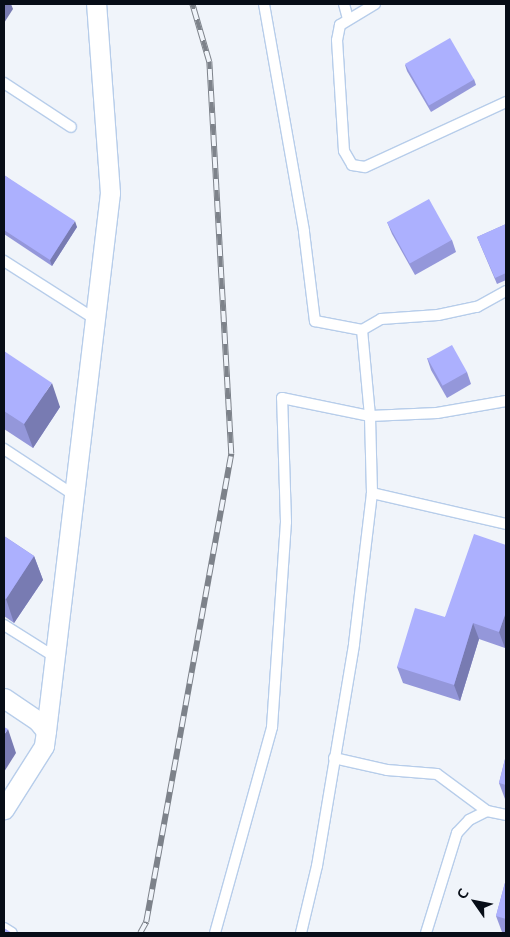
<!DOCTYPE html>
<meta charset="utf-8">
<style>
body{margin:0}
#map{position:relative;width:510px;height:937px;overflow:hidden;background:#f0f4fa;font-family:Ubuntu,sans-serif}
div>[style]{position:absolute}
.roads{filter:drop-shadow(1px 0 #b7cdea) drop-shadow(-1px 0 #b7cdea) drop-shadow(0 1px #b7cdea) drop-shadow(0 -1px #b7cdea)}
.service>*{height:10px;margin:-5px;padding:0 5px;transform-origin:5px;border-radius:5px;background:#fff}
.minor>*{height:19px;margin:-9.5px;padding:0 9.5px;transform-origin:9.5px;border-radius:9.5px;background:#fff}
.rail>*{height:5.5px;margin-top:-2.75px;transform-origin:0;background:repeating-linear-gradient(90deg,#f0f4fa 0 11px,#7d828a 0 22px);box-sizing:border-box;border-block:1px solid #7d828a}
.wall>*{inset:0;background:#9497da}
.shaded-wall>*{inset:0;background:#787bb2}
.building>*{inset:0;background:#acb0fe;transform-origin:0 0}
span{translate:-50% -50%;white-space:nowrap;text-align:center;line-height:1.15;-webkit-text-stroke:4px #f0f4fa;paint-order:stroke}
.frame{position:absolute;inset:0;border:5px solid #070d17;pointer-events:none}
.north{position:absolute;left:450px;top:877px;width:50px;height:50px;-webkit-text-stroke:4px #f0f4fa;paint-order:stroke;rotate:303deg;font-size:14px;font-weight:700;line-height:20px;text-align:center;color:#070d17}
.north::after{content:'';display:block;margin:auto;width:18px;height:22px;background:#070d17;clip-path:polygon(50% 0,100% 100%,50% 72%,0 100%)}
</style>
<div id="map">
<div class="roads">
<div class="service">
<i style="left:264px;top:4px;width:231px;rotate:80deg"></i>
<i style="left:304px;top:232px;width:90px;rotate:83deg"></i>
<i style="left:315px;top:321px;width:48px;rotate:10.8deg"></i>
<i style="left:362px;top:330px;width:22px;rotate:-30deg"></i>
<i style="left:381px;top:319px;width:57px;rotate:-4deg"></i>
<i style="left:438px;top:315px;width:40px;rotate:-12deg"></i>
<i style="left:477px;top:307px;width:33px;rotate:-29deg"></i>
<i style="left:344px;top:4px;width:16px;rotate:75deg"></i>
<i style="left:375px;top:4px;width:41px;rotate:149deg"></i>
<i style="left:340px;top:25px;width:15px;rotate:101deg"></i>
<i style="left:337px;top:40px;width:111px;rotate:86.4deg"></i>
<i style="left:344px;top:151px;width:16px;rotate:60deg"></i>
<i style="left:352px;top:165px;width:13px;rotate:9deg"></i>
<i style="left:365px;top:167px;width:155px;rotate:-24.7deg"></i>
<i style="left:4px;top:83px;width:80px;rotate:33.3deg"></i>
<i style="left:4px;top:261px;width:108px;rotate:32.5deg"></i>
<i style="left:4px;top:449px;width:84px;rotate:33.3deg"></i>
<i style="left:372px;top:493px;width:138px;rotate:13deg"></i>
<i style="left:4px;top:625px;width:60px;rotate:32.1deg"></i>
<i style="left:334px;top:758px;width:54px;rotate:12.8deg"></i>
<i style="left:387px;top:770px;width:50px;rotate:4.6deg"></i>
<i style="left:437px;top:774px;width:62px;rotate:36.5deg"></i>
<i style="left:4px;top:928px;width:9px;rotate:32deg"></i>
<i style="left:215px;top:933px;width:214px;rotate:-74.5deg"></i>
<i style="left:272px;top:727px;width:205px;rotate:-86.1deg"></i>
<i style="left:286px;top:522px;width:124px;rotate:-91.8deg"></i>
<i style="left:282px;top:398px;width:90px;rotate:11.6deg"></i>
<i style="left:370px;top:416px;width:67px;rotate:-2.6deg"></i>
<i style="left:437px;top:413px;width:70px;rotate:-9.9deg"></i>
<i style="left:301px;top:933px;width:69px;rotate:-76.6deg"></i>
<i style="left:317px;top:866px;width:225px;rotate:-80.5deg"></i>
<i style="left:354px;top:644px;width:152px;rotate:-83.2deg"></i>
<i style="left:372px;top:493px;width:77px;rotate:-91.5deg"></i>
<i style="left:370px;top:416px;width:86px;rotate:-95.3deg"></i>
<i style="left:426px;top:933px;width:105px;rotate:-72.8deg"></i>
<i style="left:457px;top:833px;width:18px;rotate:-47deg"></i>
<i style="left:469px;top:820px;width:20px;rotate:-27deg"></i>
<i style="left:487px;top:811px;width:19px;rotate:12deg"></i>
</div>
<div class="minor">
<i style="left:4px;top:698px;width:40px;rotate:34deg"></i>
<i style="left:37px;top:720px;width:14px;rotate:51deg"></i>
<i style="left:46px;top:731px;width:15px;rotate:98deg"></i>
<i style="left:44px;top:746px;width:75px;rotate:122.4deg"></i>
<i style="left:46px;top:731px;width:542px;rotate:-83.22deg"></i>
<i style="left:110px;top:193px;width:190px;rotate:-94.2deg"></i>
</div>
</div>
<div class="rail">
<i style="left:140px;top:933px;width:13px;rotate:-61deg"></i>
<i style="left:146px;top:922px;width:476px;rotate:-79.7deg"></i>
<i style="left:231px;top:454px;width:393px;rotate:-93.2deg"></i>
<i style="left:209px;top:62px;width:60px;rotate:-106.3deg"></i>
</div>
<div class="wall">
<i style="clip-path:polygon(405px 65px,474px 79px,476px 85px,431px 112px,407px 71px)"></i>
<i style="clip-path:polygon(4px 175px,77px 227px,52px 266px,4px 234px)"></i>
<i style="clip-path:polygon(387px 222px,452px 240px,456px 252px,415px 275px,392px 234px)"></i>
<i style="clip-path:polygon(506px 224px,506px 280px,497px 284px,477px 237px)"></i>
<i style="clip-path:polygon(4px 351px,60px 407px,33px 448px,4px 429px)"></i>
<i style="clip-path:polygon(427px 358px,467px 372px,471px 384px,447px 398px,431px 370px)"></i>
<i style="clip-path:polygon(4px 536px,34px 556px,43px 580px,14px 623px,4px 616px)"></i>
<i style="clip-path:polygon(506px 545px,506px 644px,505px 648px,479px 639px,460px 701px,403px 683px,397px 667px,445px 617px)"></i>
<i style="clip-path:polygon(506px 755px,506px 799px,505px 799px,499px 783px)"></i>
<i style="clip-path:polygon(506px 879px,506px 933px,502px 932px,496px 916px)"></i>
</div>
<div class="shaded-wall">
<i style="clip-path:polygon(4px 4px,11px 4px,13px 9px,4px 23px)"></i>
<i style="clip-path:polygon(75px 221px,77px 227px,52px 266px,50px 260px)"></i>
<i style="clip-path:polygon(52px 383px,60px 407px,33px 448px,24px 424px)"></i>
<i style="clip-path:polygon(34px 556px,43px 580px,14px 623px,6px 599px)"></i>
<i style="clip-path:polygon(506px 612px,506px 644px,505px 648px,499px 632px)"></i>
<i style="clip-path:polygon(473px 623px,479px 639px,460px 701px,454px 685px)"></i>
<i style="clip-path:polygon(8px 729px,16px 753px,4px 772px,4px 735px)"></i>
</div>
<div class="building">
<i style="left:450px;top:38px;width:48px;height:52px;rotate:60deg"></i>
<i style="clip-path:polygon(4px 175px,75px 221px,50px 260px,4px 230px)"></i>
<i style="left:429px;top:199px;width:47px;height:48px;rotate:61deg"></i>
<i style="clip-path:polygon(506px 224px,506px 273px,495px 278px,477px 237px)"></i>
<i style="left:452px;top:345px;width:31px;height:28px;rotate:61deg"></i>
<i style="clip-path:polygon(4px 351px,52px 383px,24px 424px,4px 411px)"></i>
<i style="clip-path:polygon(474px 534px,506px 545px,506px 612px,499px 632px,473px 623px,454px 685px,397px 667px,415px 608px,445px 617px)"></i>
<i style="clip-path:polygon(4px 536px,34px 556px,6px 599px,4px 598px)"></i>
<i style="clip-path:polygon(4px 727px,8px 729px,4px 735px)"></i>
<i style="clip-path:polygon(506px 755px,506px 785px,499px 783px)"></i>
<i style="clip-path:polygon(506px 879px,506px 919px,496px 916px)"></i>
<i style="clip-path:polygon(4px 928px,12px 933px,4px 933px)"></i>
</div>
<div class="frame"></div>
<div class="north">С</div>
</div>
